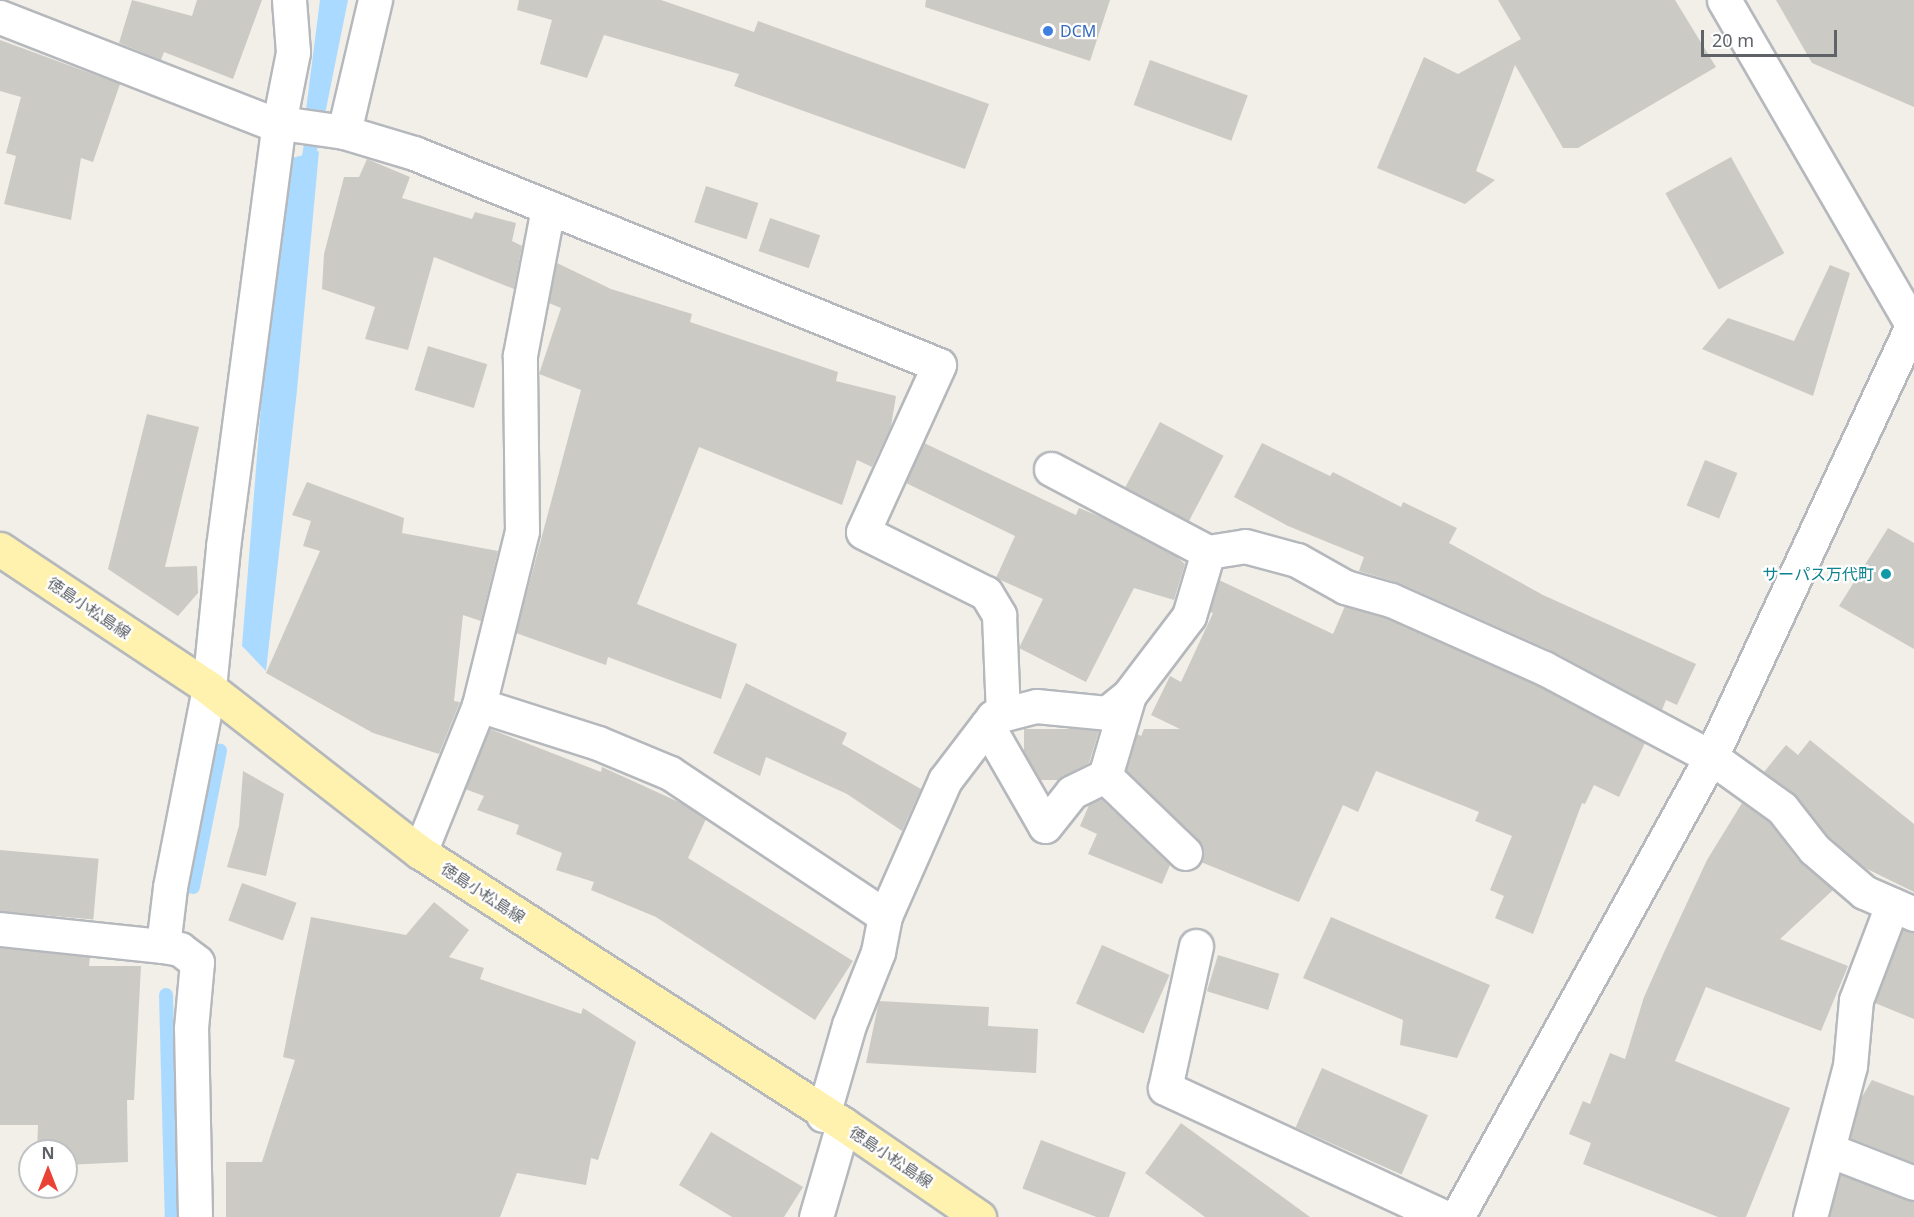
<!DOCTYPE html>
<meta charset="utf-8">
<style>
body{margin:0}
#map{position:relative;width:1914px;height:1217px;overflow:hidden;background:#f1efe8;font-family:"Noto Sans","Noto Sans JP",sans-serif}
div>[style]{position:absolute}
.water>*{inset:0;background:#aadaff}
.stream>*{height:14px;margin:-7px;padding:0 7px;transform-origin:7px;border-radius:7px;background:#aadaff}
.building>*{inset:0;background:#cccac5;transform-origin:0 0}
.roads{filter:drop-shadow(2px 0 #b5b8bc) drop-shadow(-2px 0 #b5b8bc) drop-shadow(0 2px #b5b8bc) drop-shadow(0 -2px #b5b8bc)}
.minor>*{height:33px;margin:-16.5px;padding:0 16.5px;transform-origin:16.5px;border-radius:16.5px;background:#fff}
.major>*{height:33px;margin:-16.5px;padding:0 16.5px;transform-origin:16.5px;border-radius:16.5px;background:#fff2af}
.dots>*{width:16px;height:16px;translate:-50% -50%;box-sizing:border-box;border:3px solid #fff;border-radius:50%}
span{translate:-50% -50%;white-space:nowrap;text-align:center;line-height:1.15;-webkit-text-stroke:4.5px #fff;paint-order:stroke}
.shop-label{font-size:16px;color:#366cbe}
.left{translate:0 -50%;text-align:left}
.culture-label{font-size:16px;color:#0d838f}
.right{translate:-100% -50%;text-align:right}
.street-label{font-size:16px;color:#5f6368}
.north{position:absolute;left:18px;top:1139px;width:60px;height:60px;box-sizing:border-box;background:#fff;border:2px solid #bfc1c3;border-radius:50%;rotate:0deg;font-size:16px;font-weight:700;line-height:24px;text-align:center;color:#5f6368}
.north::after{content:'';display:block;margin:auto;width:21px;height:27px;background:#ea4335;clip-path:polygon(50% 0,100% 100%,50% 72%,0 100%)}
.scale{position:absolute;left:1701px;top:30px;width:136px;height:27px;box-sizing:border-box;border:3px solid #5f6368;border-top:0;padding-left:8px;font-size:18px;line-height:21px;white-space:nowrap;color:#5f6368;-webkit-text-stroke:4px #fff;paint-order:stroke}
</style>
<div id="map">
<div class="water">
<i style="clip-path:polygon(320px 0,348px 0,325px 114px,306px 110px)"></i>
<i style="clip-path:polygon(319px 151px,297px 390px,266px 671px,242px 646px,270px 292px,292px 158px)"></i>
</div>
<div class="stream">
<i style="left:307px;top:169px;width:44px;rotate:-80.8deg"></i>
<i style="left:193px;top:887px;width:139px;rotate:-78.8deg"></i>
<i style="left:166px;top:995px;width:222px;rotate:88.5deg"></i>
</div>
<div class="building">
<i style="clip-path:polygon(132px 0,192px 16px,197px 0,262px 0,233px 79px,164px 52px,161px 60px,119px 43px)"></i>
<i style="clip-path:polygon(519px 0,661px 0,754px 32px,758px 21px,989px 104px,965px 169px,734px 86px,739px 74px,604px 35px,587px 78px,540px 64px,552px 20px,517px 10px)"></i>
<i style="clip-path:polygon(926px 0,1110px 0,1090px 61px,925px 7px)"></i>
<i style="clip-path:polygon(1498px 0,1675px 0,1716px 67px,1578px 148px,1563px 148px,1515px 65px,1476px 171px,1495px 180px,1465px 204px,1377px 168px,1424px 57px,1458px 74px,1521px 39px)"></i>
<i style="clip-path:polygon(1776px 0,1914px 0,1914px 107px,1812px 63px)"></i>
<i style="clip-path:polygon(0 40px,120px 84px,93px 162px,81px 158px,71px 220px,4px 204px,16px 156px,6px 153px,21px 97px,0 91px)"></i>
<i style="left:1150px;top:60px;width:104px;height:48px;rotate:20deg"></i>
<i style="left:1731px;top:157px;width:110px;height:75px;rotate:61deg"></i>
<i style="clip-path:polygon(367px 159px,410px 177px,402px 198px,472px 219px,475px 212px,516px 223px,512px 241px,522px 246px,514px 289px,434px 257px,408px 350px,365px 339px,375px 307px,322px 289px,324px 254px,344px 177px,359px 177px)"></i>
<i style="left:706px;top:186px;width:55px;height:38px;rotate:18deg"></i>
<i style="left:770px;top:218px;width:53px;height:35px;rotate:19deg"></i>
<i style="clip-path:polygon(557px 263px,611px 289px,692px 314px,690px 322px,838px 372px,836px 381px,896px 396px,891px 426px,872px 467px,857px 460px,842px 505px,699px 447px,637px 604px,737px 644px,721px 699px,608px 657px,606px 665px,516px 633px,581px 390px,539px 374px,561px 308px,549px 303px)"></i>
<i style="clip-path:polygon(1830px 265px,1850px 273px,1813px 396px,1702px 349px,1728px 318px,1794px 341px)"></i>
<i style="left:428px;top:346px;width:62px;height:46px;rotate:17deg"></i>
<i style="clip-path:polygon(147px 414px,199px 427px,165px 567px,197px 566px,198px 593px,178px 616px,108px 569px)"></i>
<i style="left:1160px;top:422px;width:72px;height:74px;rotate:28deg"></i>
<i style="clip-path:polygon(924px 443px,1076px 515px,1079px 508px,1106px 519px,1176px 556px,1185px 564px,1174px 600px,1134px 588px,1086px 682px,1019px 648px,1043px 599px,996px 578px,1015px 536px,906px 483px)"></i>
<i style="clip-path:polygon(1262px 443px,1330px 476px,1333px 472px,1401px 507px,1403px 502px,1457px 528px,1449px 543px,1543px 595px,1696px 664px,1677px 705px,1666px 700px,1662px 710px,1552px 651px,1399px 583px,1359px 571px,1364px 557px,1288px 526px,1234px 497px)"></i>
<i style="left:1705px;top:460px;width:35px;height:49px;rotate:22deg"></i>
<i style="clip-path:polygon(307px 482px,404px 518px,402px 533px,498px 551px,481px 621px,463px 615px,454px 701px,460px 702px,439px 754px,373px 733px,266px 673px,320px 551px,303px 546px,311px 521px,292px 515px)"></i>
<i style="clip-path:polygon(1888px 528px,1914px 543px,1914px 649px,1839px 606px)"></i>
<i style="clip-path:polygon(1219px 580px,1333px 634px,1345px 606px,1385px 618px,1536px 685px,1645px 743px,1619px 797px,1594px 785px,1585px 804px,1582px 803px,1533px 934px,1495px 918px,1504px 896px,1490px 890px,1512px 836px,1475px 821px,1479px 812px,1376px 771px,1358px 812px,1343px 805px,1299px 902px,1201px 862px,1203px 848px,1198px 839px,1126px 770px,1137px 734px,1141px 736px,1144px 729px,1180px 729px,1151px 715px,1170px 676px,1181px 682px,1213px 613px,1210px 612px)"></i>
<i style="clip-path:polygon(746px 683px,847px 733px,842px 744px,921px 789px,902px 831px,847px 794px,766px 757px,760px 776px,713px 753px)"></i>
<i style="clip-path:polygon(490px 729px,601px 772px,602px 767px,681px 803px,706px 819px,688px 858px,853px 961px,815px 1020px,656px 917px,591px 890px,594px 882px,556px 870px,562px 853px,516px 834px,519px 825px,477px 810px,484px 796px,465px 789px)"></i>
<i style="clip-path:polygon(1024px 729px,1077px 729px,1099px 731px,1089px 763px,1058px 780px,1040px 780px,1024px 752px)"></i>
<i style="clip-path:polygon(1810px 740px,1914px 824px,1914px 892px,1865px 868px,1828px 836px,1793px 793px,1764px 772px,1786px 745px,1798px 755px)"></i>
<i style="clip-path:polygon(243px 771px,284px 794px,266px 876px,227px 867px,239px 826px)"></i>
<i style="clip-path:polygon(1101px 799px,1170px 865px,1162px 884px,1088px 854px,1097px 834px,1080px 826px,1089px 805px)"></i>
<i style="clip-path:polygon(1742px 803px,1769px 822px,1799px 861px,1833px 890px,1780px 939px,1848px 966px,1821px 1031px,1706px 987px,1675px 1061px,1790px 1108px,1746px 1217px,1718px 1217px,1583px 1164px,1591px 1143px,1569px 1134px,1583px 1101px,1590px 1104px,1610px 1053px,1625px 1059px,1644px 997px,1665px 950px,1707px 860px)"></i>
<i style="left:0;top:850px;width:99px;height:61px;rotate:5deg"></i>
<i style="left:242px;top:883px;width:58px;height:40px;rotate:20deg"></i>
<i style="clip-path:polygon(434px 902px,469px 930px,449px 957px,484px 968px,480px 979px,581px 1014px,583px 1008px,636px 1042px,598px 1160px,591px 1158px,586px 1185px,517px 1173px,500px 1217px,226px 1217px,226px 1162px,262px 1162px,295px 1060px,283px 1057px,311px 917px,406px 935px)"></i>
<i style="clip-path:polygon(1331px 917px,1490px 985px,1457px 1058px,1400px 1045px,1403px 1020px,1303px 978px)"></i>
<i style="clip-path:polygon(1903px 930px,1914px 932px,1914px 1019px,1875px 1003px)"></i>
<i style="left:1102px;top:945px;width:74px;height:64px;rotate:24deg"></i>
<i style="clip-path:polygon(0 948px,90px 957px,89px 966px,141px 966px,134px 1100px,127px 1100px,128px 1162px,66px 1165px,66px 1151px,37px 1151px,38px 1125px,0 1125px)"></i>
<i style="left:1218px;top:955px;width:64px;height:38px;rotate:17deg"></i>
<i style="clip-path:polygon(879px 1001px,989px 1007px,988px 1026px,1038px 1029px,1036px 1073px,866px 1063px)"></i>
<i style="left:1322px;top:1068px;width:116px;height:65px;rotate:24deg"></i>
<i style="clip-path:polygon(1872px 1080px,1914px 1096px,1914px 1163px,1850px 1138px,1860px 1100px)"></i>
<i style="clip-path:polygon(1181px 1123px,1225px 1155px,1310px 1217px,1205px 1217px,1145px 1173px)"></i>
<i style="clip-path:polygon(711px 1132px,803px 1187px,784px 1217px,732px 1217px,679px 1185px)"></i>
<i style="left:1041px;top:1140px;width:91px;height:52px;rotate:21deg"></i>
<i style="clip-path:polygon(1841px 1175px,1914px 1201px,1914px 1217px,1829px 1217px)"></i>
</div>
<div class="roads">
<div class="minor">
<i style="left:1724px;top:0;width:375px;rotate:59.9deg"></i>
<i style="left:0;top:17px;width:287px;rotate:21.3deg"></i>
<i style="left:267px;top:121px;width:78px;rotate:8.1deg"></i>
<i style="left:344px;top:132px;width:73px;rotate:16.7deg"></i>
<i style="left:414px;top:153px;width:566px;rotate:21.99deg"></i>
<i style="left:939px;top:365px;width:183px;rotate:114.5deg"></i>
<i style="left:863px;top:532px;width:137px;rotate:26.4deg"></i>
<i style="left:986px;top:593px;width:26px;rotate:59deg"></i>
<i style="left:999px;top:615px;width:99px;rotate:87.7deg"></i>
<i style="left:344px;top:132px;width:136px;rotate:-76.8deg"></i>
<i style="left:1051px;top:469px;width:178px;rotate:27.9deg"></i>
<i style="left:479px;top:705px;width:125px;rotate:17.7deg"></i>
<i style="left:598px;top:743px;width:78px;rotate:22.6deg"></i>
<i style="left:670px;top:773px;width:258px;rotate:33.6deg"></i>
<i style="left:987px;top:725px;width:116px;rotate:60.1deg"></i>
<i style="left:1045px;top:826px;width:43px;rotate:-51.5deg"></i>
<i style="left:1072px;top:792px;width:37px;rotate:-26deg"></i>
<i style="left:1105px;top:776px;width:84px;rotate:-73.5deg"></i>
<i style="left:1105px;top:776px;width:111px;rotate:43.9deg"></i>
<i style="left:420px;top:852px;width:158px;rotate:-68.1deg"></i>
<i style="left:479px;top:705px;width:179px;rotate:-76.1deg"></i>
<i style="left:522px;top:531px;width:176px;rotate:-90.7deg"></i>
<i style="left:520px;top:355px;width:150px;rotate:-79.2deg"></i>
<i style="left:0;top:929px;width:164px;rotate:6deg"></i>
<i style="left:1196px;top:946px;width:145px;rotate:102.3deg"></i>
<i style="left:1165px;top:1088px;width:307px;rotate:24.8deg"></i>
<i style="left:823px;top:1115px;width:94px;rotate:-73.9deg"></i>
<i style="left:849px;top:1025px;width:79px;rotate:-68.3deg"></i>
<i style="left:878px;top:952px;width:37px;rotate:-79deg"></i>
<i style="left:885px;top:916px;width:149px;rotate:-66.2deg"></i>
<i style="left:945px;top:780px;width:79px;rotate:-52.7deg"></i>
<i style="left:993px;top:717px;width:44px;rotate:-14.3deg"></i>
<i style="left:1036px;top:706px;width:71px;rotate:5.6deg"></i>
<i style="left:1107px;top:713px;width:28px;rotate:-39deg"></i>
<i style="left:1129px;top:695px;width:99px;rotate:-52.8deg"></i>
<i style="left:1189px;top:616px;width:67px;rotate:-73.5deg"></i>
<i style="left:1208px;top:552px;width:37px;rotate:-9deg"></i>
<i style="left:1245px;top:546px;width:54px;rotate:15.1deg"></i>
<i style="left:1297px;top:560px;width:55px;rotate:29.4deg"></i>
<i style="left:1345px;top:587px;width:48px;rotate:15.8deg"></i>
<i style="left:1391px;top:600px;width:167px;rotate:24deg"></i>
<i style="left:1544px;top:668px;width:189px;rotate:28.1deg"></i>
<i style="left:1711px;top:757px;width:87px;rotate:35.7deg"></i>
<i style="left:1782px;top:808px;width:52px;rotate:52deg"></i>
<i style="left:1814px;top:849px;width:66px;rotate:40.7deg"></i>
<i style="left:1864px;top:892px;width:55px;rotate:23.7deg"></i>
<i style="left:1829px;top:1150px;width:91px;rotate:21.2deg"></i>
<i style="left:195px;top:1217px;width:189px;rotate:-91.2deg"></i>
<i style="left:191px;top:1028px;width:66px;rotate:-84.8deg"></i>
<i style="left:197px;top:962px;width:21px;rotate:-143deg"></i>
<i style="left:180px;top:949px;width:17px;rotate:-170deg"></i>
<i style="left:163px;top:946px;width:59px;rotate:-83.2deg"></i>
<i style="left:170px;top:887px;width:203px;rotate:-78.9deg"></i>
<i style="left:209px;top:688px;width:142px;rotate:-84.3deg"></i>
<i style="left:223px;top:547px;width:428px;rotate:-82.5deg"></i>
<i style="left:279px;top:123px;width:72px;rotate:-78.8deg"></i>
<i style="left:293px;top:52px;width:52px;rotate:-94.4deg"></i>
<i style="left:816px;top:1217px;width:97px;rotate:-73.8deg"></i>
<i style="left:1457px;top:1217px;width:525px;rotate:-61.09deg"></i>
<i style="left:1711px;top:757px;width:481px;rotate:-65deg"></i>
<i style="left:1810px;top:1217px;width:156px;rotate:-75.2deg"></i>
<i style="left:1850px;top:1066px;width:66px;rotate:-84.8deg"></i>
<i style="left:1856px;top:1000px;width:102px;rotate:-69.2deg"></i>
</div>
<div class="major">
<i style="left:0;top:549px;width:251px;rotate:33.6deg"></i>
<i style="left:209px;top:688px;width:267px;rotate:37.9deg"></i>
<i style="left:420px;top:852px;width:503px;rotate:32.74deg"></i>
<i style="left:843px;top:1124px;width:165px;rotate:34.4deg"></i>
</div>
</div>
<div class="dots">
<i style="left:1048px;top:31px;background:#3f7fe0"></i>
<i style="left:1886px;top:574px;background:#0f9aa8"></i>
</div>
<div class="shop-label">
<span class="left" style="left:1060px;top:31px">DCM</span>
</div>
<div class="culture-label">
<span class="right" style="left:1874px;top:574px">サーパス万代町</span>
</div>
<div class="street-label">
<span style="left:89px;top:608px;rotate:34deg">徳島小松島線</span>
<span style="left:483px;top:893px;rotate:33deg">徳島小松島線</span>
<span style="left:891px;top:1157px;rotate:34deg">徳島小松島線</span>
</div>
<div class="north">N</div>
<div class="scale">20 m</div>
</div>
